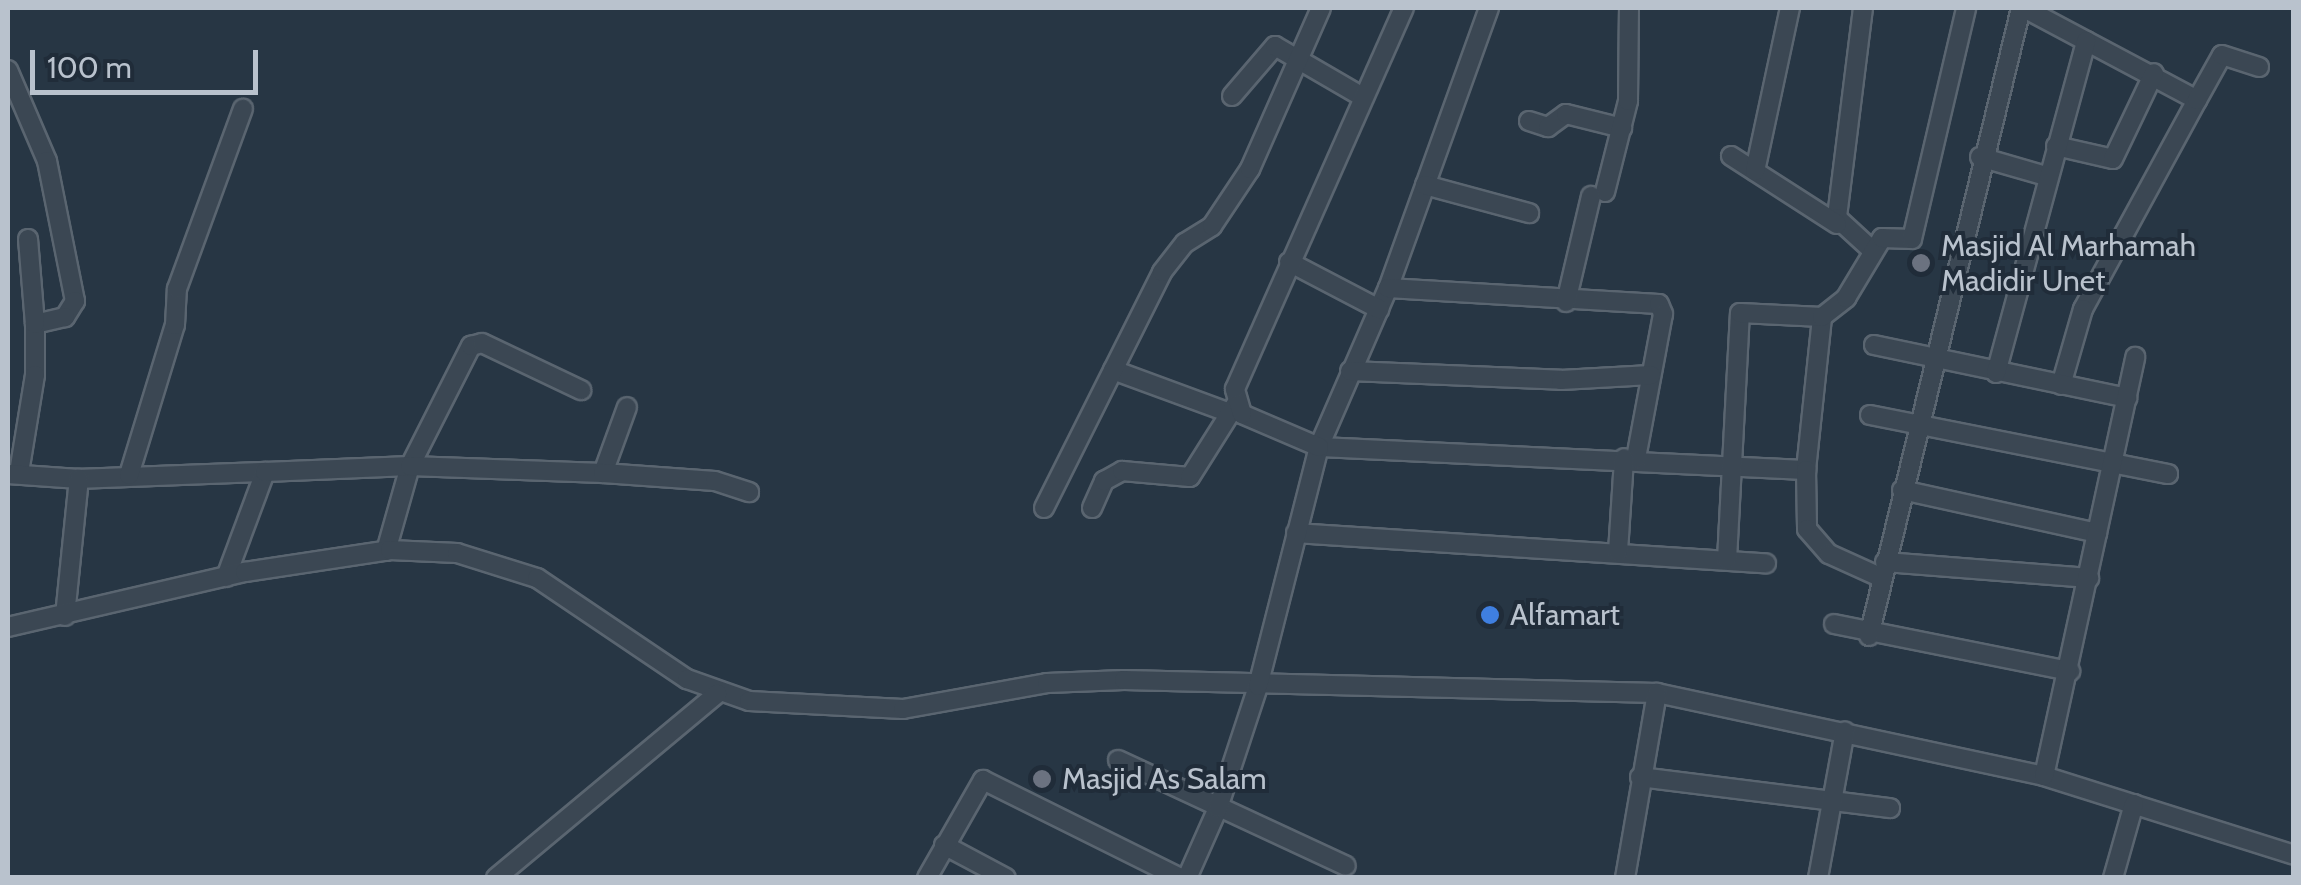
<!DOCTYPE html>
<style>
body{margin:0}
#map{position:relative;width:2301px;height:885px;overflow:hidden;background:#273644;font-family:Cabin,sans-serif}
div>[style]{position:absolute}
.roads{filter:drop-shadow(2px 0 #5a6570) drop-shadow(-2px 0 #5a6570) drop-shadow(0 2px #5a6570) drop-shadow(0 -2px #5a6570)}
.minor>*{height:18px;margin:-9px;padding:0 9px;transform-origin:9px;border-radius:9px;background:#3b4753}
.dots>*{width:28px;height:28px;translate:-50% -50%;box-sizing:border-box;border:5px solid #202c39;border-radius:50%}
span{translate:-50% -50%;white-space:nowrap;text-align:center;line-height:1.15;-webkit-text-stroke:8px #202c39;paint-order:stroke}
.poi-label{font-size:30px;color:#b9c2cd}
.left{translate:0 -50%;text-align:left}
.frame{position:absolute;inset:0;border:10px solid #b9c2cd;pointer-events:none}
.scale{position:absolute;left:30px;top:50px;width:228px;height:45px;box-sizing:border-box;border:5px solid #b9c2cd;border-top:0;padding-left:12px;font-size:30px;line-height:35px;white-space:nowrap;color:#b9c2cd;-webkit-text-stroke:8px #202c39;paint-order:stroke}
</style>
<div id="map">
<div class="roads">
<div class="minor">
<i style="left:1489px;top:8px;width:298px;rotate:109.8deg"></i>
<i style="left:1388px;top:288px;width:173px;rotate:113.5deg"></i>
<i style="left:1319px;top:447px;width:488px;rotate:2.7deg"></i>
<i style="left:1806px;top:470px;width:154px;rotate:-84deg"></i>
<i style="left:1863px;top:8px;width:212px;rotate:97.1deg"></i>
<i style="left:1837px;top:218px;width:49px;rotate:42.5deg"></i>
<i style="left:2024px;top:8px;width:196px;rotate:28deg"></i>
<i style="left:2197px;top:100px;width:238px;rotate:118.6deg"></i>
<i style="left:2083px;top:309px;width:79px;rotate:106.1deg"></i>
<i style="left:8px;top:70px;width:99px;rotate:66.8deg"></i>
<i style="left:47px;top:161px;width:143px;rotate:78.7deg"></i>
<i style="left:75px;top:301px;width:19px;rotate:122deg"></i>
<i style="left:65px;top:317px;width:31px;rotate:167deg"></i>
<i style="left:35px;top:324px;width:51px;rotate:90deg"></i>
<i style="left:35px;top:375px;width:99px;rotate:99.3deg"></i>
<i style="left:1232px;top:96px;width:66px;rotate:-49.3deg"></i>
<i style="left:1275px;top:46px;width:99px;rotate:30.2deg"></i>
<i style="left:2197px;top:100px;width:51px;rotate:-60.9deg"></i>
<i style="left:2222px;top:55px;width:39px;rotate:18deg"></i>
<i style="left:1529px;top:121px;width:20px;rotate:18deg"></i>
<i style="left:1548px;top:127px;width:22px;rotate:-36deg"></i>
<i style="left:1566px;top:114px;width:58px;rotate:14deg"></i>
<i style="left:2056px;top:146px;width:58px;rotate:12.8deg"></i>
<i style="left:2113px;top:159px;width:95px;rotate:-64.5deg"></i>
<i style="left:1731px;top:156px;width:126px;rotate:32.7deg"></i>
<i style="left:1980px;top:157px;width:69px;rotate:16.1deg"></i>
<i style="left:1755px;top:171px;width:167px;rotate:-77.9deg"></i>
<i style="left:1425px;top:185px;width:108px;rotate:15.1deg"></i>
<i style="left:1605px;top:192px;width:94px;rotate:-75.8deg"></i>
<i style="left:1628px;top:101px;width:93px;rotate:-89.4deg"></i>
<i style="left:28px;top:239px;width:85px;rotate:85.3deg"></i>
<i style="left:1289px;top:262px;width:102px;rotate:27.6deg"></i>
<i style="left:1388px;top:288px;width:271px;rotate:3.4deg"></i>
<i style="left:1659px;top:304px;width:11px;rotate:68deg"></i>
<i style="left:1663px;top:314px;width:147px;rotate:100.6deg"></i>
<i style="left:1566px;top:302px;width:109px;rotate:-76.7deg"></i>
<i style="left:1874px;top:345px;width:259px;rotate:11.8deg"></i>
<i style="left:1113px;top:370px;width:125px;rotate:20.2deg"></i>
<i style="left:1350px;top:371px;width:211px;rotate:2.4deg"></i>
<i style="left:1561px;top:380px;width:90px;rotate:-3.2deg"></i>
<i style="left:1996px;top:373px;width:344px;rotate:-74.8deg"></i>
<i style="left:1870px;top:415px;width:304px;rotate:11.2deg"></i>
<i style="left:1806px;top:470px;width:59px;rotate:89deg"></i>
<i style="left:1807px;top:529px;width:33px;rotate:49deg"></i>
<i style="left:1829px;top:554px;width:56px;rotate:24.3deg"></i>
<i style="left:603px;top:473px;width:70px;rotate:-70deg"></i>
<i style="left:8px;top:474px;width:71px;rotate:4deg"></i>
<i style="left:79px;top:479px;width:186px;rotate:-2.2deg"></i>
<i style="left:129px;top:475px;width:157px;rotate:-73deg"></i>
<i style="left:175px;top:325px;width:36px;rotate:-87deg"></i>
<i style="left:177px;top:289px;width:192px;rotate:-69.9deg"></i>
<i style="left:1902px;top:490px;width:200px;rotate:12.4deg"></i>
<i style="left:1044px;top:508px;width:264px;rotate:-63.4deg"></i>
<i style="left:1162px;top:272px;width:37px;rotate:-52deg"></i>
<i style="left:1185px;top:243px;width:32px;rotate:-32deg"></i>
<i style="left:1212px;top:226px;width:69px;rotate:-56.3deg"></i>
<i style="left:1250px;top:169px;width:176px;rotate:-66.2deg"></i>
<i style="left:1092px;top:508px;width:30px;rotate:-66deg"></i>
<i style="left:1104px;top:481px;width:21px;rotate:-29deg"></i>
<i style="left:1122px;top:471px;width:68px;rotate:5deg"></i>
<i style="left:1190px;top:477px;width:86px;rotate:-57.8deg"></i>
<i style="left:1296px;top:533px;width:471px;rotate:3.7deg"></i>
<i style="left:386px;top:551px;width:88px;rotate:-74.2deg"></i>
<i style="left:410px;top:466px;width:135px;rotate:-63.1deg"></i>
<i style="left:471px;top:346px;width:11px;rotate:-15deg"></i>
<i style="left:482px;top:343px;width:110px;rotate:25.4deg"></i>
<i style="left:1618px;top:552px;width:94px;rotate:-86.3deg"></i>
<i style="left:1727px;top:560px;width:247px;rotate:-87deg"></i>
<i style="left:1740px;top:313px;width:82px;rotate:2.8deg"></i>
<i style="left:1822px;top:317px;width:31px;rotate:-38deg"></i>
<i style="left:1846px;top:298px;width:70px;rotate:-59deg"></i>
<i style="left:1882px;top:238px;width:30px;rotate:2deg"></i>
<i style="left:1912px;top:239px;width:237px;rotate:-76.8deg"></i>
<i style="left:1885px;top:562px;width:205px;rotate:4.5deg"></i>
<i style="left:226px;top:577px;width:112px;rotate:-69.6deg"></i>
<i style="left:265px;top:472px;width:145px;rotate:-2.4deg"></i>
<i style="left:410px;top:466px;width:193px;rotate:2.1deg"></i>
<i style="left:603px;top:473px;width:112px;rotate:4.1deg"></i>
<i style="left:715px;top:481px;width:36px;rotate:18deg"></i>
<i style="left:65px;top:616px;width:138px;rotate:-84.2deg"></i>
<i style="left:1834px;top:624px;width:241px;rotate:11.3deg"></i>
<i style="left:8px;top:627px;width:243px;rotate:-13.1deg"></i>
<i style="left:245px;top:572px;width:147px;rotate:-8.6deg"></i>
<i style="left:390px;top:550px;width:67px;rotate:2.6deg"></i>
<i style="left:457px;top:553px;width:84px;rotate:17.4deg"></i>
<i style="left:537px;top:578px;width:181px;rotate:34deg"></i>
<i style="left:687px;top:679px;width:66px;rotate:19.5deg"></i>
<i style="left:749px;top:701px;width:154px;rotate:3deg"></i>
<i style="left:903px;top:709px;width:146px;rotate:-10.2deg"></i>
<i style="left:1047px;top:683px;width:77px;rotate:-2.2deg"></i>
<i style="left:1124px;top:680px;width:533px;rotate:1.4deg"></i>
<i style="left:1657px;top:693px;width:396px;rotate:12.1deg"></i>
<i style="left:2044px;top:776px;width:262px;rotate:17.5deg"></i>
<i style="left:1869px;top:636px;width:646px;rotate:-76.39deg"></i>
<i style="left:1118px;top:760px;width:251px;rotate:24.9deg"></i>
<i style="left:2044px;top:776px;width:429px;rotate:-77.7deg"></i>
<i style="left:1640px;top:777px;width:252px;rotate:7.1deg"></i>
<i style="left:944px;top:845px;width:70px;rotate:28deg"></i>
<i style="left:496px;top:878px;width:288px;rotate:-39.8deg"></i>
<i style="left:927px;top:878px;width:113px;rotate:-60.3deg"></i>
<i style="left:983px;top:780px;width:220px;rotate:26.4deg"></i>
<i style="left:1187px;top:878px;width:77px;rotate:-66.1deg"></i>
<i style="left:1218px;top:808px;width:128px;rotate:-71.8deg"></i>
<i style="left:1258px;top:686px;width:247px;rotate:-75.7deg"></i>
<i style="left:1319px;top:447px;width:84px;rotate:-156.8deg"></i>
<i style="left:1242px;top:414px;width:26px;rotate:-106deg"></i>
<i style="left:1235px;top:389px;width:417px;rotate:-66.1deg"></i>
<i style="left:1625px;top:878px;width:188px;rotate:-80.2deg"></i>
<i style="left:1818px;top:878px;width:149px;rotate:-79.6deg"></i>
<i style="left:2113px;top:878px;width:77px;rotate:-74.2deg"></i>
</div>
</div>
<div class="dots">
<i style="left:1921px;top:263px;background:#6b7280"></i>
<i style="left:1490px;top:615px;background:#3f7fe0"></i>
<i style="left:1042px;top:779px;background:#6b7280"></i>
</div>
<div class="poi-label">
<span class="left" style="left:1941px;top:263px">Masjid Al Marhamah<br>Madidir Unet</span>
<span class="left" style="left:1510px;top:615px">Alfamart</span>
<span class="left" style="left:1062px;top:779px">Masjid As Salam</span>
</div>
<div class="frame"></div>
<div class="scale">100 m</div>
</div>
